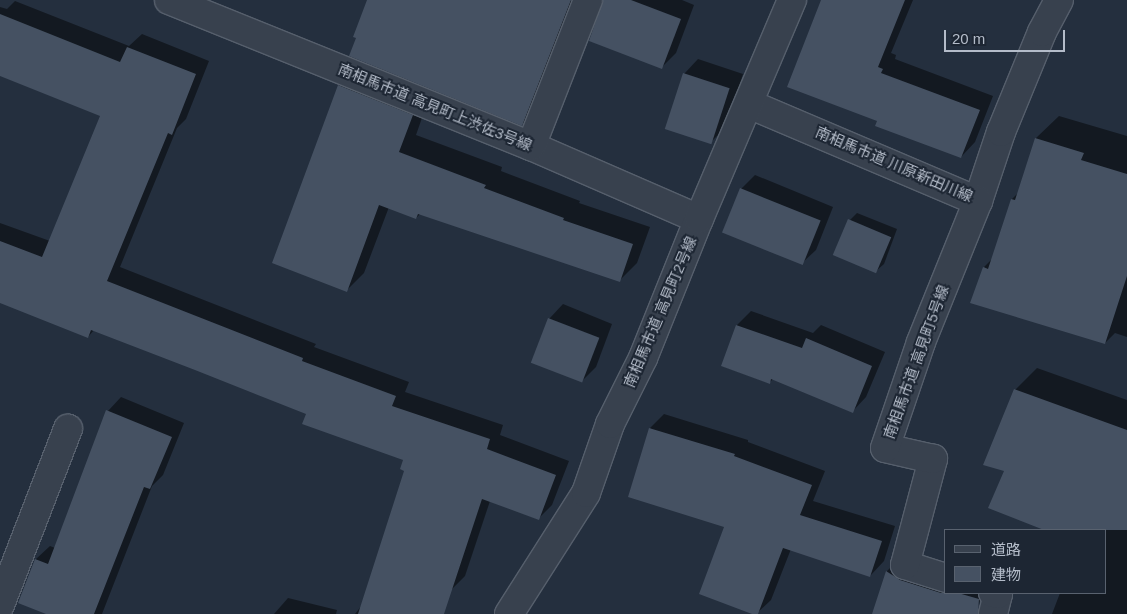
<!DOCTYPE html>
<meta charset="utf-8">
<style>
body{margin:0}
#map{position:relative;width:1127px;height:614px;overflow:hidden;background:#242f3e;font-family:Helvetica,"Noto Sans JP",sans-serif}
div>[style]{position:absolute}
.shadow>*{inset:0;background:#0007}
.building>*{inset:0;background:#455162;transform-origin:0 0}
.roads{filter:drop-shadow(1px 0 #565f6c) drop-shadow(-1px 0 #565f6c) drop-shadow(0 1px #565f6c) drop-shadow(0 -1px #565f6c)}
.minor>*{height:28px;margin:-14px;padding:0 14px;transform-origin:14px;border-radius:14px;background:#38414e}
span{translate:-50% -50%;white-space:nowrap;text-align:center;line-height:1.15;-webkit-text-stroke:4px #1d2633;paint-order:stroke}
.street-label{font-size:15px;color:#b4bcc9}
.legend{position:absolute;left:944px;top:529px;width:162px;height:65px;box-sizing:border-box;background:#1d2633;border:1px solid #59626f;margin:0;padding:6px 9px;list-style:none;font-size:15px;color:#b4bcc9}
.legend li{display:flex;align-items:center;gap:10px;height:25px}
.legend b{width:25px;border:1px solid #59626f}
.scale{position:absolute;left:944px;top:30px;width:121px;height:22px;box-sizing:border-box;border:2px solid #b4bcc9;border-top:0;padding-left:6px;font-size:15px;line-height:18px;white-space:nowrap;color:#b4bcc9;-webkit-text-stroke:4px #1d2633;paint-order:stroke}
</style>
<div id="map">
<div class="shadow">
<i style="clip-path:polygon(369px 0,579px 0,536px 110px,522px 124px)"></i>
<i style="clip-path:polygon(604px 0,682px 0,694px 5px,676px 53px,662px 67px)"></i>
<i style="clip-path:polygon(823px 0,913px 0,891px 53px,896px 55px,895px 59px,993px 96px,975px 142px,961px 157px,879px 121px)"></i>
<i style="clip-path:polygon(15px 1px,129px 46px,142px 34px,209px 61px,186px 119px,177px 128px,120px 267px,316px 344px,314px 347px,409px 382px,405px 392px,503px 425px,500px 435px,569px 461px,552px 505px,538px 519px,490px 501px,465px 576px,451px 590px,443px 614px,355px 614px,362px 605px,406px 470px,404px 460px,308px 413px,94px 330px,88px 337px,0 294px,0 223px,50px 241px,102px 116px,0 74px,0 7px,7px 9px)"></i>
<i style="clip-path:polygon(698px 59px,743px 74px,725px 128px,711px 142px,684px 74px)"></i>
<i style="clip-path:polygon(356px 68px,429px 98px,416px 135px,502px 167px,501px 171px,580px 201px,579px 203px,650px 227px,637px 263px,620px 280px,421px 213px,416px 218px,389px 207px,364px 273px,347px 290px,339px 86px)"></i>
<i style="clip-path:polygon(1059px 116px,1127px 136px,1127px 337px,1115px 333px,1105px 343px,984px 267px,993px 258px,1012px 199px,1019px 192px,1036px 138px)"></i>
<i style="clip-path:polygon(755px 175px,833px 207px,816px 250px,801px 264px,741px 189px)"></i>
<i style="clip-path:polygon(857px 213px,897px 229px,884px 264px,876px 271px,850px 220px)"></i>
<i style="clip-path:polygon(563px 304px,612px 324px,596px 367px,582px 381px,549px 319px)"></i>
<i style="clip-path:polygon(751px 311px,813px 333px,821px 325px,885px 352px,866px 397px,852px 412px,774px 378px,769px 383px,722px 366px,737px 325px)"></i>
<i style="clip-path:polygon(1037px 368px,1127px 400px,1127px 614px,1052px 614px,1060px 593px,1106px 593px,1106px 530px,1048px 530px,989px 507px,1006px 471px,1015px 390px)"></i>
<i style="clip-path:polygon(121px 397px,184px 423px,163px 475px,152px 486px,102px 614px,49px 614px,19px 602px,36px 559px,50px 546px,55px 548px,108px 411px)"></i>
<i style="clip-path:polygon(664px 414px,748px 440px,748px 442px,825px 471px,813px 501px,895px 526px,884px 561px,870px 576px,791px 549px,771px 600px,756px 614px,726px 526px,650px 428px)"></i>
<i style="clip-path:polygon(901px 557px,946px 576px,946px 593px,982px 593px,976px 614px,874px 614px,887px 571px)"></i>
<i style="clip-path:polygon(288px 598px,337px 610px,336px 614px,274px 614px)"></i>
</div>
<div class="building">
<i style="clip-path:polygon(367px 0,571px 0,522px 126px,349px 56px,356px 38px,353px 37px)"></i>
<i style="clip-path:polygon(603px 0,631px 0,681px 19px,662px 69px,589px 41px)"></i>
<i style="clip-path:polygon(821px 0,905px 0,878px 67px,883px 69px,881px 73px,980px 110px,961px 158px,875px 126px,877px 121px,787px 87px)"></i>
<i style="clip-path:polygon(0 14px,120px 62px,127px 47px,196px 74px,172px 135px,168px 133px,107px 281px,303px 358px,302px 361px,396px 396px,392px 406px,490px 439px,487px 449px,556px 475px,539px 520px,482px 499px,444px 614px,358px 614px,404px 471px,400px 469px,403px 460px,302px 424px,306px 414px,195px 370px,91px 330px,88px 338px,0 303px,0 241px,42px 257px,100px 116px,0 76px)"></i>
<i style="left:683px;top:73px;width:49px;height:59px;rotate:18deg"></i>
<i style="clip-path:polygon(338px 85px,413px 115px,399px 152px,486px 185px,484px 188px,564px 218px,563px 220px,633px 244px,620px 282px,418px 214px,416px 219px,379px 205px,347px 292px,272px 263px)"></i>
<i style="clip-path:polygon(1035px 138px,1084px 153px,1081px 160px,1127px 174px,1127px 276px,1105px 344px,970px 303px,983px 267px,988px 269px,1011px 199px,1015px 200px)"></i>
<i style="left:740px;top:188px;width:87px;height:48px;rotate:22deg"></i>
<i style="left:848px;top:219px;width:47px;height:39px;rotate:23deg"></i>
<i style="left:548px;top:318px;width:55px;height:48px;rotate:21deg"></i>
<i style="clip-path:polygon(736px 325px,802px 348px,806px 338px,872px 366px,853px 413px,771px 379px,770px 384px,721px 366px)"></i>
<i style="clip-path:polygon(1014px 389px,1127px 430px,1127px 530px,1044px 530px,988px 508px,1004px 471px,983px 465px)"></i>
<i style="clip-path:polygon(106px 410px,172px 437px,150px 489px,144px 487px,94px 614px,46px 614px,18px 603px,35px 559px,48px 564px)"></i>
<i style="clip-path:polygon(649px 428px,735px 454px,734px 456px,812px 485px,800px 515px,882px 541px,870px 577px,783px 548px,758px 614px,752px 614px,699px 594px,724px 527px,628px 497px)"></i>
<i style="clip-path:polygon(886px 571px,900px 580px,941px 593px,958px 593px,979px 599px,978px 614px,872px 614px)"></i>
</div>
<div class="roads">
<div class="minor">
<i style="left:169px;top:0;width:390px;rotate:22deg"></i>
<i style="left:531px;top:146px;width:183px;rotate:23.5deg"></i>
<i style="left:749px;top:104px;width:249px;rotate:23deg"></i>
<i style="left:978px;top:201px;width:73px;rotate:-71.6deg"></i>
<i style="left:1001px;top:132px;width:108px;rotate:-67.7deg"></i>
<i style="left:1042px;top:32px;width:36px;rotate:-62deg"></i>
<i style="left:531px;top:146px;width:157px;rotate:-68.7deg"></i>
<i style="left:946px;top:578px;width:43px;rotate:-162.4deg"></i>
<i style="left:905px;top:565px;width:110px;rotate:-75.2deg"></i>
<i style="left:933px;top:459px;width:49px;rotate:-167.1deg"></i>
<i style="left:885px;top:448px;width:112px;rotate:-71.2deg"></i>
<i style="left:921px;top:342px;width:152px;rotate:-68deg"></i>
<i style="left:0;top:605px;width:189px;rotate:-68.9deg"></i>
<i style="left:509px;top:614px;width:143px;rotate:-57.5deg"></i>
<i style="left:586px;top:493px;width:73px;rotate:-70.8deg"></i>
<i style="left:610px;top:424px;width:74px;rotate:-63.4deg"></i>
<i style="left:643px;top:358px;width:150px;rotate:-68.1deg"></i>
<i style="left:699px;top:219px;width:238px;rotate:-67deg"></i>
<i style="left:993px;top:614px;width:21px;rotate:-76deg"></i>
<i style="left:998px;top:594px;width:5px;rotate:-169deg"></i>
</div>
</div>
<div class="street-label">
<span style="left:435px;top:107px;rotate:22deg">南相馬市道 高見町上渋佐3号線</span>
<span style="left:894px;top:164px;rotate:23deg">南相馬市道 川原新田川線</span>
<span style="left:660px;top:312px;rotate:-67deg">南相馬市道 高見町2号線</span>
<span style="left:916px;top:362px;rotate:-70deg">南相馬市道 高見町5号線</span>
</div>
<ul class="legend">
<li><b style="height:6px;background:#38414e"></b>道路</li>
<li><b style="height:14px;background:#455162"></b>建物</li>
</ul>
<div class="scale">20 m</div>
</div>
